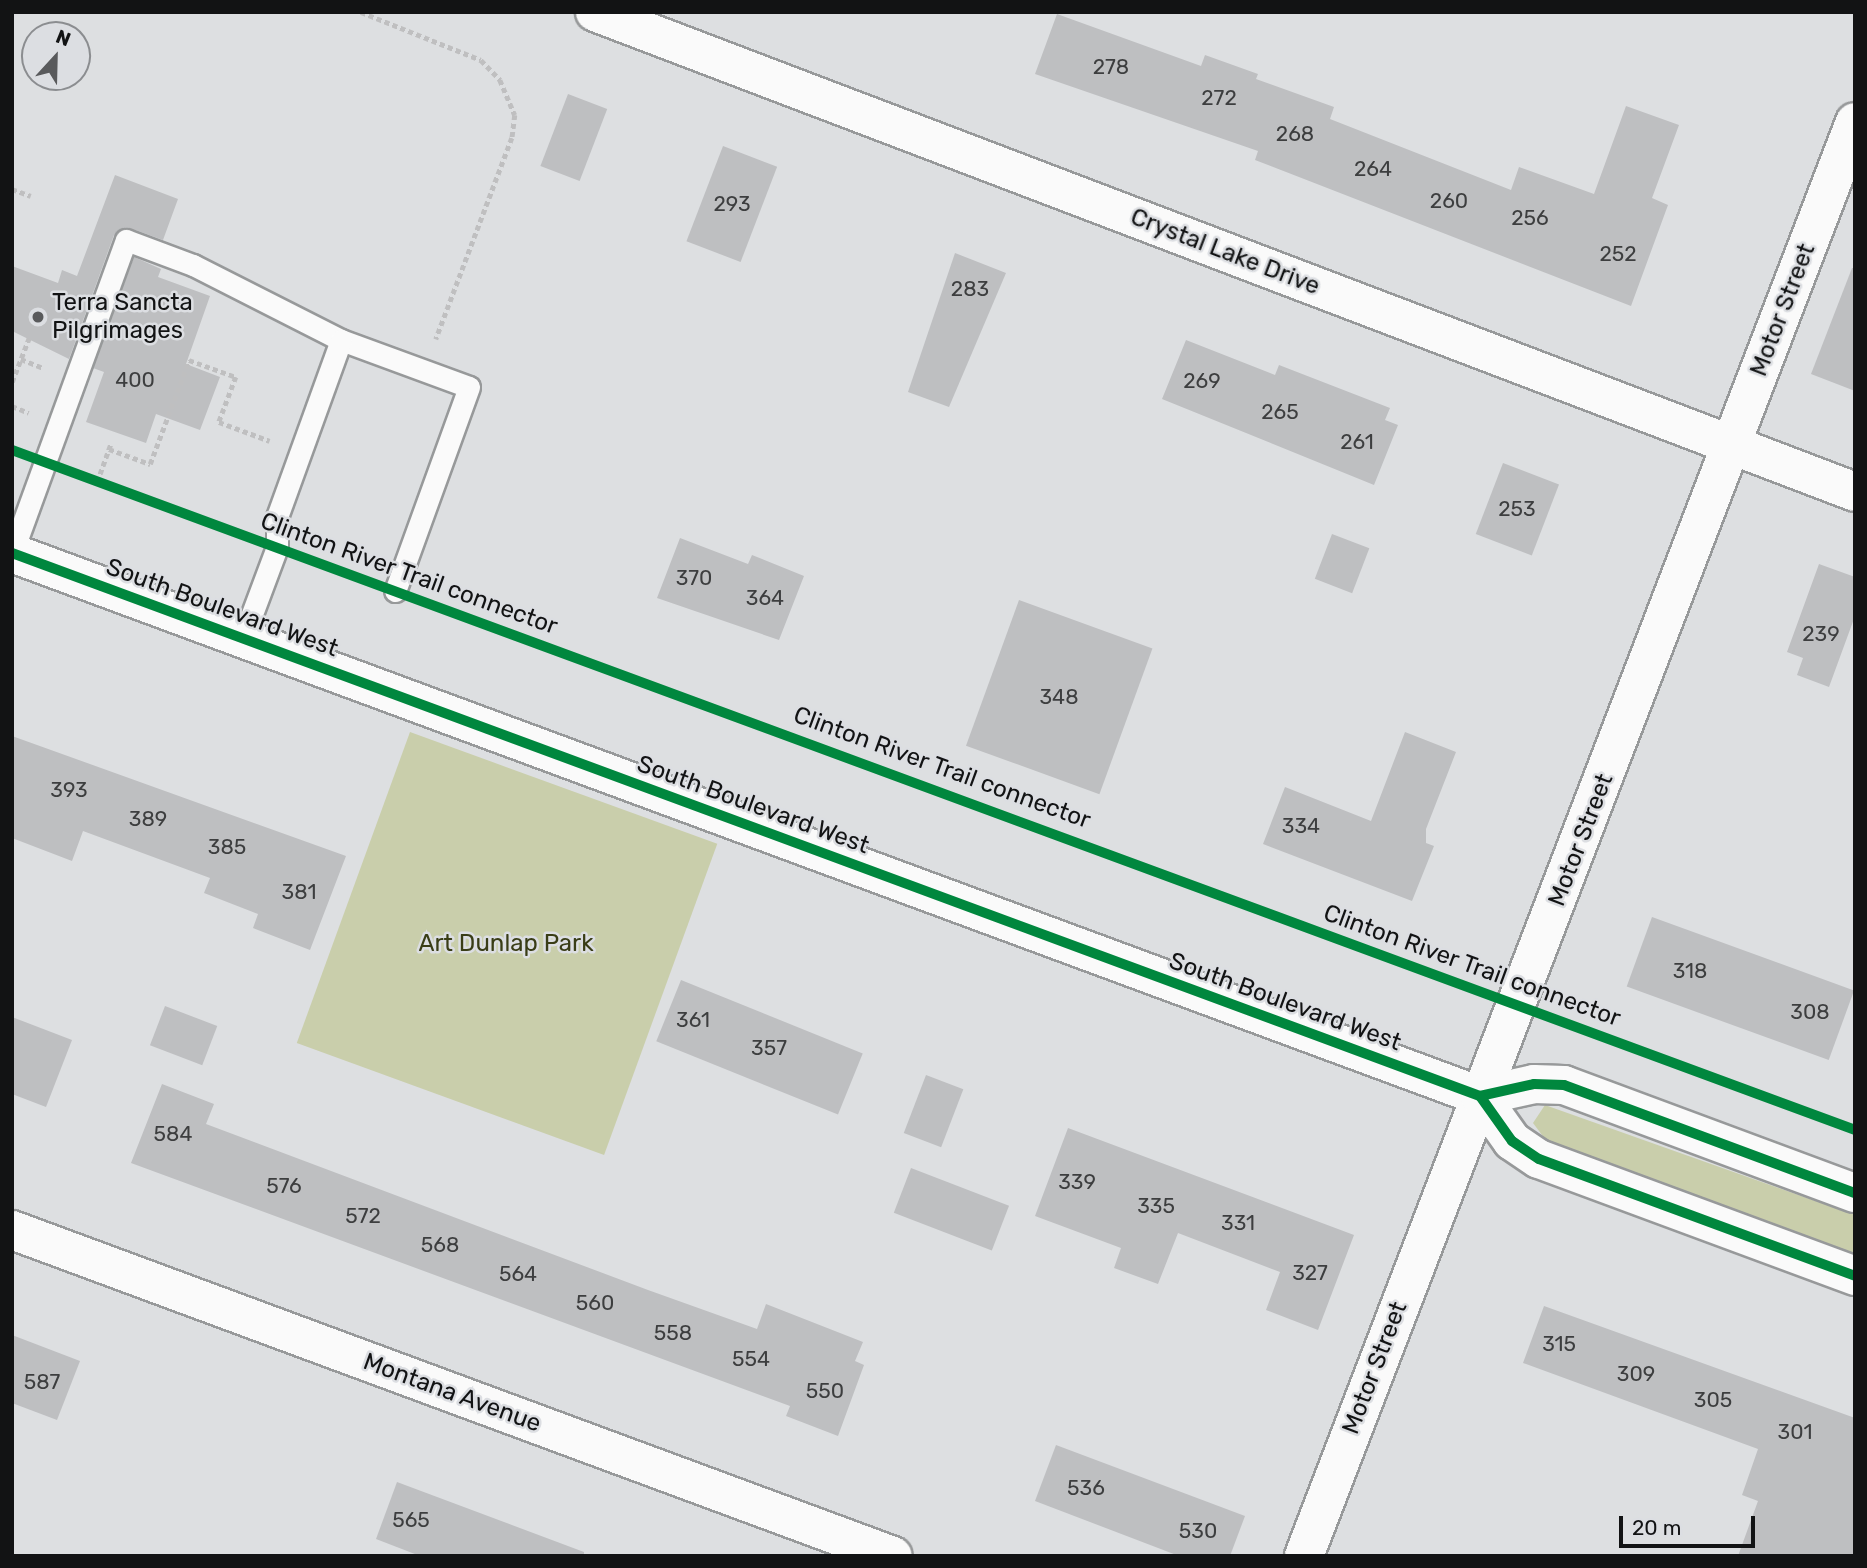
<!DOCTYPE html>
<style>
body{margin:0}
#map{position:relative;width:1867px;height:1568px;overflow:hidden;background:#dddfe1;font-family:Rubik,sans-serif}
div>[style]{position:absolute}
.green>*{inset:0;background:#c9ceab;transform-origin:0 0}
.building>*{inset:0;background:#bebfc1;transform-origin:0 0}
.path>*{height:4.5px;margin-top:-2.25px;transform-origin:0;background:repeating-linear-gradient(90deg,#bfbfc0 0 5px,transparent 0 8.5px)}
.roads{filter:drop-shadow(2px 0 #97999a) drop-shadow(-2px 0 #97999a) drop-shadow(0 2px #97999a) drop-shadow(0 -2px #97999a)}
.service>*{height:21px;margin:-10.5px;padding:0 10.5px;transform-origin:10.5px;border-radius:10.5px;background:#fafafa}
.minor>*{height:38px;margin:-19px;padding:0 19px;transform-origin:19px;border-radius:19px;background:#fafafa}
.tertiary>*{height:38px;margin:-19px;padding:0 19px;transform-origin:19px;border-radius:19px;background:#fafafa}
.cycleway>*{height:10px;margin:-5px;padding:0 5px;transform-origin:5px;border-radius:5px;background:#00873e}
.dots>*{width:19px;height:19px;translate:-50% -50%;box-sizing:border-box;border:4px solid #dcdee2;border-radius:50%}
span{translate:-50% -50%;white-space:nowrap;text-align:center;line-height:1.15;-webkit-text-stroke:5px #dcdee2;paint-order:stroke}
.number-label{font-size:21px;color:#3d3e3f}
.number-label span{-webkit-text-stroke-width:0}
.street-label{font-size:24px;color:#121314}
.poi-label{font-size:24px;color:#121314}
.left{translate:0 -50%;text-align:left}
.park-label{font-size:24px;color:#393d16}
.frame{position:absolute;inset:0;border:14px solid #121314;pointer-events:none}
.north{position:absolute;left:21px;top:21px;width:70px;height:70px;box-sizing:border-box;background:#dcdee2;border:2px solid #8b8d90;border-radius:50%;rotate:22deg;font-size:19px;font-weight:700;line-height:28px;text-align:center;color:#121314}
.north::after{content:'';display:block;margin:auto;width:24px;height:32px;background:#595a5c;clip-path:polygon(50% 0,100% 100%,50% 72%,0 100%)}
.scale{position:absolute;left:1619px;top:1516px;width:136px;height:32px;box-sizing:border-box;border:4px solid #121314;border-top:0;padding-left:9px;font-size:21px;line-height:24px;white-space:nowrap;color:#121314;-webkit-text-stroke:5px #dcdee2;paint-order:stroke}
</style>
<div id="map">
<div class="green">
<i style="left:410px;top:732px;width:327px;height:331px;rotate:20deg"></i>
<i style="clip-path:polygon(1545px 1105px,1855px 1215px,1855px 1256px,1548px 1143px,1533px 1123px)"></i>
</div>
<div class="building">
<i style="clip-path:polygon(1057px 14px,1201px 66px,1205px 55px,1258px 74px,1256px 79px,1334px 107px,1330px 119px,1511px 190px,1519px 167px,1594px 194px,1626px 106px,1679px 125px,1652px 198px,1668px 205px,1631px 306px,1255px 160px,1258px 151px,1035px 74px)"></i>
<i style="left:568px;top:94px;width:42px;height:77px;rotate:21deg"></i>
<i style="left:723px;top:146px;width:58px;height:102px;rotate:21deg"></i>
<i style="clip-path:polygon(115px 175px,178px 199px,163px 240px,130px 228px,114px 235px,69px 359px,12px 331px,12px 266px,58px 283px,62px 270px,77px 276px)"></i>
<i style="clip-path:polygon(955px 253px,1006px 273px,949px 407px,908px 392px)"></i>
<i style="clip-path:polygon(134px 257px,161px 269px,158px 277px,210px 296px,186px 364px,220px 377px,200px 430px,156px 414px,146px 443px,86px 422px,104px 372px,93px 368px)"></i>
<i style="clip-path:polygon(1852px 268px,1855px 268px,1855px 391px,1811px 374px)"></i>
<i style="clip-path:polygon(1186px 340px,1275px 375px,1279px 365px,1390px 408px,1385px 420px,1398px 425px,1374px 485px,1162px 399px)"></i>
<i style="left:1503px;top:463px;width:60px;height:76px;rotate:21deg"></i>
<i style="left:1332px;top:534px;width:40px;height:48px;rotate:21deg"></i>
<i style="clip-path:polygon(680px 538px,748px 564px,752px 555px,804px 576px,779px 640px,657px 598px)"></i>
<i style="clip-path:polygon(1819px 564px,1855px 577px,1855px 616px,1829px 687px,1797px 675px,1803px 658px,1787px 652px)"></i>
<i style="left:1019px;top:600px;width:142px;height:155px;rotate:20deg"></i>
<i style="clip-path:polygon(1405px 732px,1456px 752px,1426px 829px,1426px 843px,1434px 846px,1412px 901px,1263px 844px,1285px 787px,1371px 821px)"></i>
<i style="clip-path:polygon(12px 736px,346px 856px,310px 950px,253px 928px,258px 914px,204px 893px,210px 878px,83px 831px,72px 861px,12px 838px)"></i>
<i style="left:1652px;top:917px;width:215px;height:74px;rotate:20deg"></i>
<i style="left:681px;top:980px;width:196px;height:66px;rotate:22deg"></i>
<i style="left:165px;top:1006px;width:56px;height:42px;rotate:21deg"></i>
<i style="clip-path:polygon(12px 1017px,72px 1040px,46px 1107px,12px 1094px)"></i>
<i style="left:926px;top:1075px;width:40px;height:62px;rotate:21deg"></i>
<i style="clip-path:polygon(162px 1084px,214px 1104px,206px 1124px,648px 1290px,757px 1329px,766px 1304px,863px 1342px,855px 1361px,864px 1365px,838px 1436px,786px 1416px,790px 1406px,131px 1163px)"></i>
<i style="clip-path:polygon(1068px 1128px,1354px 1235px,1318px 1330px,1266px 1310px,1280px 1272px,1178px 1233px,1158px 1284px,1114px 1268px,1121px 1248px,1035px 1216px)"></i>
<i style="left:911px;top:1168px;width:105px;height:48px;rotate:21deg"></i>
<i style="clip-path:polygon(1544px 1306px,1855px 1418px,1855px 1556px,1738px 1556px,1758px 1501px,1742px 1495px,1758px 1449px,1523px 1363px)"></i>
<i style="clip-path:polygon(12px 1335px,80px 1361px,57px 1420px,12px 1403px)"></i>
<i style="clip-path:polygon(1056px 1445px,1245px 1516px,1230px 1556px,1179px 1556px,1035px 1501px)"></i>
<i style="clip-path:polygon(397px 1482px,584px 1552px,584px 1556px,420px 1556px,376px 1539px)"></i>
</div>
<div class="path">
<i style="left:361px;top:12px;width:129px;rotate:21.8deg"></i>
<i style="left:481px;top:60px;width:28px;rotate:46deg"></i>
<i style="left:500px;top:80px;width:38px;rotate:67deg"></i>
<i style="left:515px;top:115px;width:23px;rotate:97deg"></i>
<i style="left:512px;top:138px;width:215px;rotate:110.7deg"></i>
<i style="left:12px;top:189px;width:20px;rotate:20deg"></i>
<i style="left:21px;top:359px;width:24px;rotate:22deg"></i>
<i style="left:12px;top:382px;width:47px;rotate:-68.9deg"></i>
<i style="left:12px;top:406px;width:18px;rotate:22deg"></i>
<i style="left:109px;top:449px;width:44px;rotate:20.1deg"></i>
<i style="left:150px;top:464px;width:111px;rotate:-69.4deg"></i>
<i style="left:189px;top:360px;width:50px;rotate:19.9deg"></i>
<i style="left:236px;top:377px;width:48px;rotate:110.7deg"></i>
<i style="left:219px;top:422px;width:54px;rotate:20.4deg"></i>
<i style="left:97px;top:482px;width:41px;rotate:-70.3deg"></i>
</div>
<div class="roads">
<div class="service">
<i style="left:12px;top:553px;width:333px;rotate:-70deg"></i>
<i style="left:126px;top:240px;width:72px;rotate:20.5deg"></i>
<i style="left:193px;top:265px;width:166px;rotate:26.9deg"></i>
<i style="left:341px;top:340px;width:136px;rotate:20.2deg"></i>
<i style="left:469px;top:387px;width:217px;rotate:109.9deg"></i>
<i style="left:243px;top:638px;width:97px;rotate:-69.5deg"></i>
<i style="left:277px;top:547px;width:30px;rotate:-90deg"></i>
<i style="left:277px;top:517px;width:188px;rotate:-70.1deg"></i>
</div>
<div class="minor">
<i style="left:595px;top:12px;width:1348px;rotate:20.85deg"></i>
<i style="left:12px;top:1230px;width:939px;rotate:20.31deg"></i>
<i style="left:1304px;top:1556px;width:1536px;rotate:-68.98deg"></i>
</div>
<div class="tertiary">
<i style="left:12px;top:553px;width:1565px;rotate:20.3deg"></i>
<i style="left:1480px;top:1096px;width:55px;rotate:-12.5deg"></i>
<i style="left:1534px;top:1084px;width:30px;rotate:2deg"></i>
<i style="left:1564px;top:1085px;width:310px;rotate:20.4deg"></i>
<i style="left:1480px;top:1096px;width:55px;rotate:54.6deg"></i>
<i style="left:1512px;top:1141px;width:32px;rotate:34deg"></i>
<i style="left:1539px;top:1159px;width:337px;rotate:20.3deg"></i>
</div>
</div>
<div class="cycleway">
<i style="left:12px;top:450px;width:1964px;rotate:20.25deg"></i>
<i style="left:12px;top:553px;width:1565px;rotate:20.3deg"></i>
<i style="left:1480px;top:1096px;width:55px;rotate:-12.5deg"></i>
<i style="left:1534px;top:1084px;width:30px;rotate:2deg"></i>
<i style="left:1564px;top:1085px;width:310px;rotate:20.4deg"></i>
<i style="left:1480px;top:1096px;width:55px;rotate:54.6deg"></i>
<i style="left:1512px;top:1141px;width:32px;rotate:34deg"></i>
<i style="left:1539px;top:1159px;width:337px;rotate:20.3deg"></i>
</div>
<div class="dots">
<i style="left:38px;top:317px;background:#595a5c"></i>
</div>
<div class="number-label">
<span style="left:1111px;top:67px">278</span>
<span style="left:1219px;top:98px">272</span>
<span style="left:1295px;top:134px">268</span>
<span style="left:1373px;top:169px">264</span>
<span style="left:1449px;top:201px">260</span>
<span style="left:732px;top:204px">293</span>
<span style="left:1530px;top:218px">256</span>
<span style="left:1618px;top:254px">252</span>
<span style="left:970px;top:289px">283</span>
<span style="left:135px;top:380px">400</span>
<span style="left:1202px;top:381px">269</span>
<span style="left:1280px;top:412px">265</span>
<span style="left:1357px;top:442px">261</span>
<span style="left:1517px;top:509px">253</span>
<span style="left:694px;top:578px">370</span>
<span style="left:765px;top:598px">364</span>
<span style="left:1821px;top:634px">239</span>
<span style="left:1059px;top:697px">348</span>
<span style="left:69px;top:790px">393</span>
<span style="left:148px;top:819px">389</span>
<span style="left:1301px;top:826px">334</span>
<span style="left:227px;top:847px">385</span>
<span style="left:299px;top:892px">381</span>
<span style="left:1690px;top:971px">318</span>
<span style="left:1810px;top:1012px">308</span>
<span style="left:693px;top:1020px">361</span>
<span style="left:769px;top:1048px">357</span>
<span style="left:173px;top:1134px">584</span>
<span style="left:1077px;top:1182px">339</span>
<span style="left:284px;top:1186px">576</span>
<span style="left:1156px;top:1206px">335</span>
<span style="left:363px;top:1216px">572</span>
<span style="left:1238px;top:1223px">331</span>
<span style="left:440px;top:1245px">568</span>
<span style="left:1310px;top:1273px">327</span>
<span style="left:518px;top:1274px">564</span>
<span style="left:595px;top:1303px">560</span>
<span style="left:673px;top:1333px">558</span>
<span style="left:1559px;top:1344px">315</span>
<span style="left:751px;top:1359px">554</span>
<span style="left:1636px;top:1374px">309</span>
<span style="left:42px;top:1382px">587</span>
<span style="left:825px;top:1391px">550</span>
<span style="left:1713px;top:1400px">305</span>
<span style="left:1795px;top:1432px">301</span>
<span style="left:1086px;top:1488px">536</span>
<span style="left:411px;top:1520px">565</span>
<span style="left:1198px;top:1531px">530</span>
</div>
<div class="street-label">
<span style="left:1225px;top:252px;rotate:21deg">Crystal Lake Drive</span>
<span style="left:1783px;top:310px;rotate:-69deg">Motor Street</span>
<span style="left:409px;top:574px;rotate:20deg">Clinton River Trail connector</span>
<span style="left:222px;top:608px;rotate:20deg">South Boulevard West</span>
<span style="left:942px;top:768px;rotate:20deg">Clinton River Trail connector</span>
<span style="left:753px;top:805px;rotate:20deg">South Boulevard West</span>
<span style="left:1581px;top:840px;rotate:-69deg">Motor Street</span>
<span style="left:1472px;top:966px;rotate:20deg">Clinton River Trail connector</span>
<span style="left:1285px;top:1002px;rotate:20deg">South Boulevard West</span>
<span style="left:1375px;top:1368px;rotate:-69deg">Motor Street</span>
<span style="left:452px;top:1393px;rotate:20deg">Montana Avenue</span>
</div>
<div class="poi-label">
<span class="left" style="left:52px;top:317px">Terra Sancta<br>Pilgrimages</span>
</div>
<div class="park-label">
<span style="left:506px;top:944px">Art Dunlap Park</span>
</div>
<div class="frame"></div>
<div class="north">N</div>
<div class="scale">20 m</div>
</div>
